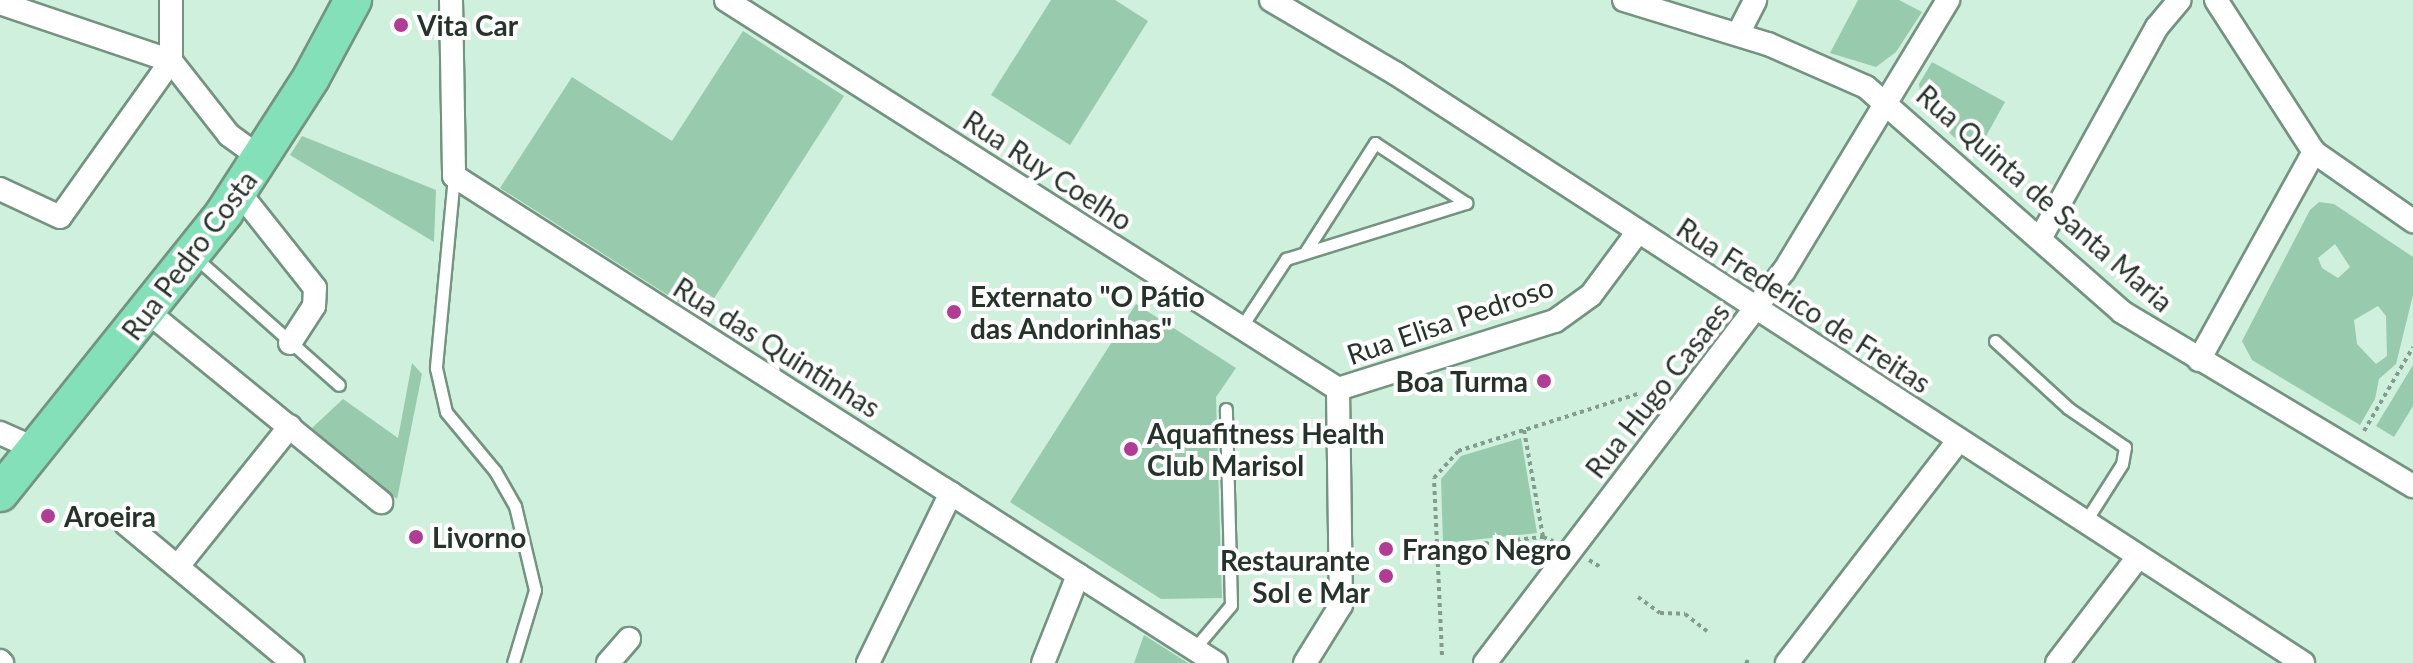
<!DOCTYPE html>
<meta charset="utf-8">
<style>
body{margin:0}
#map{position:relative;width:2413px;height:663px;overflow:hidden;background:#cff0dc;font-family:Lato,sans-serif}
div>[style]{position:absolute}
.green>*{inset:0;background:#98caad}
.path>*{height:4px;margin-top:-2px;transform-origin:0;background:repeating-linear-gradient(90deg,#849c8e 0 4px,transparent 0 8px)}
.roads{filter:drop-shadow(2px 0 #749381) drop-shadow(-2px 0 #749381) drop-shadow(0 2px #749381) drop-shadow(0 -2px #749381)}
.service>*{height:11px;margin:-5.5px;padding:0 5.5px;transform-origin:5.5px;border-radius:5.5px;background:#fff}
.minor>*{height:22px;margin:-11px;padding:0 11px;transform-origin:11px;border-radius:11px;background:#fff}
.primary>*{height:36px;margin:-18px;padding:0 18px;transform-origin:18px;border-radius:18px;background:#83e0b8}
.dots>*{width:22px;height:22px;translate:-50% -50%;box-sizing:border-box;border:4px solid #fff;border-radius:50%}
span{translate:-50% -50%;white-space:nowrap;text-align:center;line-height:1.15;-webkit-text-stroke:8px #fff;paint-order:stroke}
.poi-label{font-size:28px;color:#26332b;font-weight:700}
.left{translate:0 -50%;text-align:left}
.right{translate:-100% -50%;text-align:right}
.street-label{font-size:28px;color:#26332b}
</style>
<div id="map">
<div class="green">
<i style="clip-path:polygon(1051px 0,1115px 0,1148px 21px,1070px 145px,991px 95px)"></i>
<i style="clip-path:polygon(1858px 0,1899px 0,1922px 12px,1896px 52px,1876px 67px,1830px 53px)"></i>
<i style="clip-path:polygon(743px 31px,844px 96px,702px 317px,500px 188px,572px 77px,672px 141px)"></i>
<i style="clip-path:polygon(1932px 62px,2005px 102px,1975px 156px,1922px 108px,1919px 84px)"></i>
<i style="clip-path:polygon(302px 136px,436px 190px,434px 242px,290px 155px)"></i>
<i style="clip-path:polygon(evenodd,2319px 202px,2334px 204px,2413px 257px,2413px 295px,2396px 364px,2379px 379px,2375px 399px,2360px 425px,2252px 360px,2242px 341px,2310px 210px,2319px 202px,2335px 244px,2350px 267px,2338px 278px,2322px 268px,2318px 258px,2335px 244px,2319px 202px,2378px 306px,2386px 316px,2387px 356px,2376px 364px,2357px 344px,2354px 320px,2378px 306px)"></i>
<i style="clip-path:polygon(1136px 304px,1236px 368px,1216px 397px,1222px 598px,1161px 599px,1010px 502px)"></i>
<i style="clip-path:polygon(412px 363px,422px 374px,397px 499px,312px 428px,343px 399px,398px 438px)"></i>
<i style="clip-path:polygon(2413px 365px,2413px 406px,2394px 437px,2376px 426px)"></i>
<i style="clip-path:polygon(1521px 438px,1537px 533px,1443px 543px,1441px 479px,1461px 456px)"></i>
<i style="clip-path:polygon(1144px 635px,1188px 663px,1134px 663px)"></i>
</div>
<div class="path">
<i style="left:1524px;top:430px;width:109px;rotate:79.9deg"></i>
<i style="left:2364px;top:431px;width:97px;rotate:-59.7deg"></i>
<i style="left:1437px;top:549px;width:107px;rotate:-6.5deg"></i>
<i style="left:1543px;top:537px;width:11px;rotate:22deg"></i>
<i style="left:1589px;top:560px;width:13px;rotate:32deg"></i>
<i style="left:1638px;top:597px;width:27px;rotate:36deg"></i>
<i style="left:1660px;top:613px;width:25px;rotate:2deg"></i>
<i style="left:1685px;top:614px;width:28px;rotate:38deg"></i>
<i style="left:1442px;top:655px;width:177px;rotate:-92.6deg"></i>
<i style="left:1434px;top:478px;width:36px;rotate:-48deg"></i>
<i style="left:1458px;top:451px;width:192px;rotate:-17.6deg"></i>
<i style="left:1745px;top:661px;width:5px;rotate:22deg"></i>
</div>
<div class="roads">
<div class="service">
<i style="left:454px;top:176px;width:193px;rotate:95.4deg"></i>
<i style="left:436px;top:368px;width:45px;rotate:77.2deg"></i>
<i style="left:446px;top:412px;width:77px;rotate:50.3deg"></i>
<i style="left:495px;top:471px;width:40px;rotate:60.3deg"></i>
<i style="left:515px;top:506px;width:86px;rotate:76.6deg"></i>
<i style="left:535px;top:590px;width:76px;rotate:106.8deg"></i>
<i style="left:196px;top:258px;width:191px;rotate:41.6deg"></i>
<i style="left:1240px;top:329px;width:84px;rotate:-56.7deg"></i>
<i style="left:1286px;top:259px;width:189px;rotate:-17.3deg"></i>
<i style="left:1466px;top:203px;width:109px;rotate:-146.6deg"></i>
<i style="left:1375px;top:143px;width:128px;rotate:122.6deg"></i>
<i style="left:1995px;top:341px;width:99px;rotate:42.5deg"></i>
<i style="left:2068px;top:408px;width:69px;rotate:34.4deg"></i>
<i style="left:2125px;top:447px;width:17px;rotate:100deg"></i>
<i style="left:2122px;top:464px;width:69px;rotate:122.5deg"></i>
<i style="left:1194px;top:649px;width:57px;rotate:-49.9deg"></i>
<i style="left:1231px;top:605px;width:196px;rotate:-91.5deg"></i>
</div>
<div class="minor">
<i style="left:171px;top:0;width:61px;rotate:90deg"></i>
<i style="left:171px;top:61px;width:94px;rotate:51.9deg"></i>
<i style="left:229px;top:135px;width:41px;rotate:36deg"></i>
<i style="left:451px;top:0;width:176px;rotate:89deg"></i>
<i style="left:454px;top:176px;width:904px;rotate:32.58deg"></i>
<i style="left:726px;top:0;width:725px;rotate:32.44deg"></i>
<i style="left:1271px;top:0;width:144px;rotate:30.5deg"></i>
<i style="left:1395px;top:73px;width:1083px;rotate:33.01deg"></i>
<i style="left:1624px;top:0;width:151px;rotate:17deg"></i>
<i style="left:1768px;top:44px;width:107px;rotate:23.7deg"></i>
<i style="left:1866px;top:87px;width:341px;rotate:41.3deg"></i>
<i style="left:2122px;top:312px;width:339px;rotate:30.9deg"></i>
<i style="left:2216px;top:0;width:181px;rotate:57.2deg"></i>
<i style="left:2314px;top:152px;width:121px;rotate:34.9deg"></i>
<i style="left:0;top:3px;width:181px;rotate:18.7deg"></i>
<i style="left:171px;top:61px;width:191px;rotate:125.4deg"></i>
<i style="left:60px;top:217px;width:66px;rotate:-155deg"></i>
<i style="left:1738px;top:34px;width:38px;rotate:-63deg"></i>
<i style="left:239px;top:192px;width:122px;rotate:51.6deg"></i>
<i style="left:315px;top:288px;width:18px;rotate:93deg"></i>
<i style="left:314px;top:306px;width:44px;rotate:123deg"></i>
<i style="left:2041px;top:237px;width:240px;rotate:-61.1deg"></i>
<i style="left:2157px;top:27px;width:35px;rotate:-50deg"></i>
<i style="left:148px;top:312px;width:301px;rotate:39.2deg"></i>
<i style="left:2199px;top:360px;width:238px;rotate:-61.1deg"></i>
<i style="left:1338px;top:389px;width:227px;rotate:-17.4deg"></i>
<i style="left:1555px;top:321px;width:44px;rotate:-35.8deg"></i>
<i style="left:1591px;top:295px;width:77px;rotate:-53.4deg"></i>
<i style="left:0;top:433px;width:39px;rotate:24deg"></i>
<i style="left:126px;top:524px;width:217px;rotate:39.8deg"></i>
<i style="left:178px;top:566px;width:179px;rotate:-51.3deg"></i>
<i style="left:0;top:661px;width:3px;rotate:45deg"></i>
<i style="left:608px;top:663px;width:32px;rotate:-49deg"></i>
<i style="left:868px;top:663px;width:189px;rotate:-64deg"></i>
<i style="left:1043px;top:663px;width:95px;rotate:-68.3deg"></i>
<i style="left:1305px;top:663px;width:68px;rotate:-58.2deg"></i>
<i style="left:1341px;top:605px;width:216px;rotate:-90.8deg"></i>
<i style="left:1485px;top:663px;width:493px;rotate:-52.7deg"></i>
<i style="left:1784px;top:271px;width:317px;rotate:-58.8deg"></i>
<i style="left:1787px;top:663px;width:280px;rotate:-52.4deg"></i>
<i style="left:2057px;top:663px;width:133px;rotate:-52.6deg"></i>
</div>
<div class="primary">
<i style="left:0;top:493px;width:359px;rotate:-51.3deg"></i>
<i style="left:224px;top:213px;width:161px;rotate:-57.2deg"></i>
<i style="left:311px;top:78px;width:89px;rotate:-61.7deg"></i>
</div>
</div>
<div class="dots">
<i style="left:401px;top:25px;background:#b13c94"></i>
<i style="left:954px;top:312px;background:#b13c94"></i>
<i style="left:1544px;top:381px;background:#b13c94"></i>
<i style="left:1131px;top:449px;background:#b13c94"></i>
<i style="left:48px;top:516px;background:#b13c94"></i>
<i style="left:416px;top:537px;background:#b13c94"></i>
<i style="left:1386px;top:549px;background:#b13c94"></i>
<i style="left:1386px;top:576px;background:#b13c94"></i>
</div>
<div class="poi-label">
<span class="left" style="left:417px;top:25px">Vita Car</span>
<span class="left" style="left:970px;top:312px">Externato "O Pátio<br>das Andorinhas"</span>
<span class="right" style="left:1528px;top:381px">Boa Turma</span>
<span class="left" style="left:1147px;top:449px">Aquafitness Health<br>Club Marisol</span>
<span class="left" style="left:64px;top:516px">Aroeira</span>
<span class="left" style="left:432px;top:537px">Livorno</span>
<span class="left" style="left:1402px;top:549px">Frango Negro</span>
<span class="right" style="left:1370px;top:576px">Restaurante<br>Sol e Mar</span>
</div>
<div class="street-label">
<span style="left:1048px;top:170px;rotate:33deg">Rua Ruy Coelho</span>
<span style="left:2045px;top:198px;rotate:41deg">Rua Quinta de Santa Maria</span>
<span style="left:189px;top:255px;rotate:-53deg">Rua Pedro Costa</span>
<span style="left:1804px;top:305px;rotate:33deg">Rua Frederico de Freitas</span>
<span style="left:1450px;top:320px;rotate:-19deg">Rua Elisa Pedroso</span>
<span style="left:777px;top:347px;rotate:32deg">Rua das Quintinhas</span>
<span style="left:1657px;top:390px;rotate:-52deg">Rua Hugo Casaes</span>
</div>
</div>
